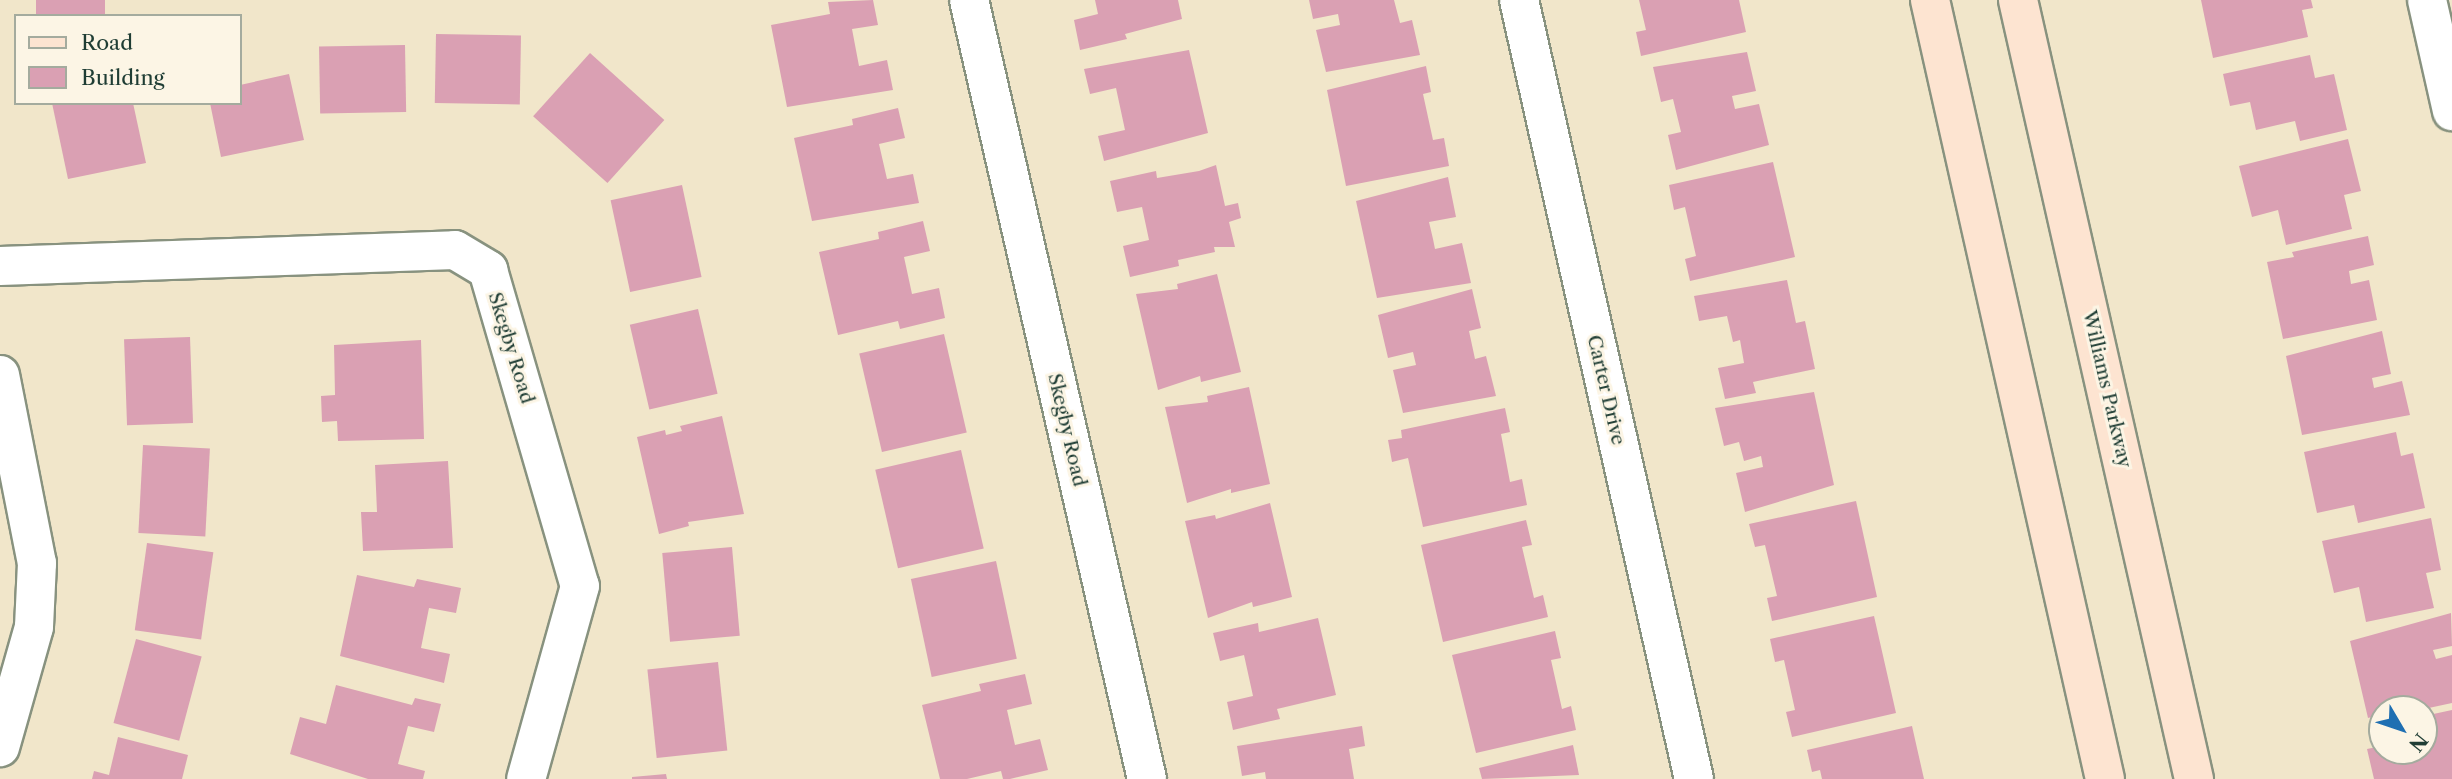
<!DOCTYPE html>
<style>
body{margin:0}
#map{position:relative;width:2452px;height:779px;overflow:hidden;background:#f1e6ca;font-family:"Libre Caslon Text",serif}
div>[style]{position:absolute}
.building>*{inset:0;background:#daa0b3;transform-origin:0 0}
.roads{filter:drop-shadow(2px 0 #88927f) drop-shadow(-2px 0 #88927f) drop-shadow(0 2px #88927f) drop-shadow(0 -2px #88927f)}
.street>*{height:38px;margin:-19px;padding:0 19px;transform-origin:19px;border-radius:19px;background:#fff}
.secondary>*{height:38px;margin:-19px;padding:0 19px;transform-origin:19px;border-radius:19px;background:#fde4d1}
span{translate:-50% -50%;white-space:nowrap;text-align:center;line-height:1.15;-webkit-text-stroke:6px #fcf5e5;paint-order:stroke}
.street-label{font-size:19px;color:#1f3d34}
.legend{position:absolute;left:14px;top:14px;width:228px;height:91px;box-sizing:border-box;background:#fcf5e5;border:2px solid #a4ab9e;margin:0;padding:9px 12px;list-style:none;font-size:21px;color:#1f3d34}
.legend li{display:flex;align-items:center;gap:14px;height:35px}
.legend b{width:35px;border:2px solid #a4ab9e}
.north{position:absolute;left:2368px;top:695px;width:70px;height:70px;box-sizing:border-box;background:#fcf5e5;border:2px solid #a4ab9e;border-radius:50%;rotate:129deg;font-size:19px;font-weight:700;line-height:28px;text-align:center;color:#1f3d34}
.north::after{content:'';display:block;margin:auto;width:24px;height:32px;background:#1f6fb2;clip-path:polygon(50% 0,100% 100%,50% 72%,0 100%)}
</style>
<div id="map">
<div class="building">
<i style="left:36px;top:0;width:69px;height:16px"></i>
<i style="clip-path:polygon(873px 0,878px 25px,852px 29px,859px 66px,887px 60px,893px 90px,787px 107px,771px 25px,830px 14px,828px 2px)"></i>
<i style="clip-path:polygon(1095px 0,1178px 0,1182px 19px,1125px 34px,1127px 39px,1080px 50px,1074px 20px,1098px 14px)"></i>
<i style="clip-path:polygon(1309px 0,1394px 0,1400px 23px,1412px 20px,1420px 55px,1326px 72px,1316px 30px,1340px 25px,1338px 14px,1313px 19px)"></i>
<i style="clip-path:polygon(1639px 0,1739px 0,1746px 32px,1641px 56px,1636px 32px,1646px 30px)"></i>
<i style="clip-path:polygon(2201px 0,2311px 0,2313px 8px,2302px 10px,2308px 37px,2213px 58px)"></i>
<i style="left:436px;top:34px;width:85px;height:69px;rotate:1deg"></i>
<i style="left:405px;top:45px;width:67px;height:86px;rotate:89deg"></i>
<i style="clip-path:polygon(1189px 50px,1208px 133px,1104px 161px,1098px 136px,1125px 130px,1116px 88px,1090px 94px,1084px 69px)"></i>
<i style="clip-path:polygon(1747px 52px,1756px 91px,1732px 96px,1735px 109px,1759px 104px,1769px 145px,1676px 170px,1668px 135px,1681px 132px,1673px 99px,1661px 102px,1653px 67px)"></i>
<i style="left:590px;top:53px;width:100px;height:85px;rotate:42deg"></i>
<i style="clip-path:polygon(2310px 55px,2315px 78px,2334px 74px,2347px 130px,2300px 141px,2295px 121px,2256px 130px,2250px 102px,2230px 106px,2223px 74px)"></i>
<i style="clip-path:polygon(1426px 66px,1431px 92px,1423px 94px,1433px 140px,1444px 138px,1449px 166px,1346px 186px,1327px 90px)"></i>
<i style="clip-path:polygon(289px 74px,304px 140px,221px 157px,210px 103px,240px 103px,240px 85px)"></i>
<i style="clip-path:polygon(52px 103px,133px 103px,146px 163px,68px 179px)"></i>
<i style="clip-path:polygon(898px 108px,905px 138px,879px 144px,887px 179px,913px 174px,919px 203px,812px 221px,794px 138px,853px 125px,852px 119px)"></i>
<i style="clip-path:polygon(2348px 139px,2361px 191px,2344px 195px,2352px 229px,2286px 245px,2278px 210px,2252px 217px,2239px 166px)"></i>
<i style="clip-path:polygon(1773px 162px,1795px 257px,1690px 281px,1685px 259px,1696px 256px,1685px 207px,1674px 210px,1669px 185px)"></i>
<i style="clip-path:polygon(1216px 165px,1225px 206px,1238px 203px,1241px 218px,1229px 222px,1235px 247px,1214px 247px,1215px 252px,1178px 260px,1179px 266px,1130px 277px,1123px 246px,1149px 240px,1142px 207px,1117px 212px,1110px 181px,1156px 171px,1157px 178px,1199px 171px)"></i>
<i style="clip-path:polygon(1448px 177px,1456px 217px,1429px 222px,1433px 239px,1435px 249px,1462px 243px,1471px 283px,1377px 298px,1356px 201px)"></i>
<i style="left:682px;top:185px;width:94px;height:73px;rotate:78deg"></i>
<i style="clip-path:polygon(923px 221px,930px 251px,904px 257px,912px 294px,939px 288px,945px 318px,900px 329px,898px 321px,838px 335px,819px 252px,879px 239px,878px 232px)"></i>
<i style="clip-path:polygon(2368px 236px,2374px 265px,2349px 271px,2351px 284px,2369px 280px,2377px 320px,2283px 339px,2267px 262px,2294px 257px,2292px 252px)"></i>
<i style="clip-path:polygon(1217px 274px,1241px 372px,1201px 382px,1200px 376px,1158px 390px,1136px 294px,1178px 289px,1177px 284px)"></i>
<i style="clip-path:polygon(1787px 280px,1796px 323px,1805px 321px,1815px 369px,1753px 382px,1756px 393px,1725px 399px,1718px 368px,1744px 363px,1740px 340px,1733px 342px,1727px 316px,1699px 321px,1694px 296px)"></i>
<i style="clip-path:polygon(1472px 289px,1481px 328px,1469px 331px,1475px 359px,1486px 356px,1496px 396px,1403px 413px,1393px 370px,1416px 365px,1413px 352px,1388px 358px,1378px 315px)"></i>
<i style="left:698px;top:309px;width:87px;height:70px;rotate:77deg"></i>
<i style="clip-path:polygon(2382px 331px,2391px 374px,2372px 378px,2374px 388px,2402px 381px,2410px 415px,2302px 435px,2286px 356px)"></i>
<i style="left:944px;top:334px;width:101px;height:87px;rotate:77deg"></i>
<i style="left:190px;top:337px;width:86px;height:66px;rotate:88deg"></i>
<i style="clip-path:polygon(421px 340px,424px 439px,338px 441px,337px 421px,322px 422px,321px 396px,335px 395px,334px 345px)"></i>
<i style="clip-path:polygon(1249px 387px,1270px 484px,1231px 493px,1231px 489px,1187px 503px,1165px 407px,1208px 402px,1207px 396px)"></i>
<i style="clip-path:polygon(1814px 392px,1834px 485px,1745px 512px,1736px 473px,1763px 467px,1761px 456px,1744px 461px,1739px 442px,1724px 446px,1715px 408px)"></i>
<i style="clip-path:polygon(1505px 408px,1510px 432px,1501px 434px,1510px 482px,1522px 479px,1527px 505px,1423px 527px,1408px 458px,1392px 462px,1388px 440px,1402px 438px,1401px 430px)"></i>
<i style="clip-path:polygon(722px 416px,744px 514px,688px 522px,689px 526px,659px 534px,637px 437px,665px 430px,666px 435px,682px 431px,680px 426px)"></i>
<i style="clip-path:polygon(2396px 432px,2401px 456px,2413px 453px,2425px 508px,2358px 523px,2354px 505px,2317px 513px,2304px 452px)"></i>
<i style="left:143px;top:445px;width:67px;height:88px;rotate:3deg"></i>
<i style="left:961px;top:450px;width:101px;height:88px;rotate:77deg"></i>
<i style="clip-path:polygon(448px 461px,453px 548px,363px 551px,361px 512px,377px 512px,375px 465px)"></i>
<i style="clip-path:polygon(1856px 501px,1877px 597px,1772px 621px,1767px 598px,1777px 596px,1765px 545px,1755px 547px,1749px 524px)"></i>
<i style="clip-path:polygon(1270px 503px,1292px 597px,1253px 607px,1252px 602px,1208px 618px,1185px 521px,1215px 515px,1216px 519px)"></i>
<i style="clip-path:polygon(2431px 518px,2441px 570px,2426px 573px,2434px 608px,2366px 622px,2359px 587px,2334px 593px,2322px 541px)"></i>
<i style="clip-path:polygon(1526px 520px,1532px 545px,1522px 547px,1534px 598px,1543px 595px,1548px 617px,1443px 642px,1421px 545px)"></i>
<i style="left:147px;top:543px;width:67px;height:88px;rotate:8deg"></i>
<i style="left:732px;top:547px;width:89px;height:70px;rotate:85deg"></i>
<i style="left:996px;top:561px;width:100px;height:87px;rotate:78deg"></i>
<i style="clip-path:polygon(357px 575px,414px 587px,417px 579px,461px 588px,456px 613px,429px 608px,421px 648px,450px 654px,444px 683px,340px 656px)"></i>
<i style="clip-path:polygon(2451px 613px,2452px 646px,2433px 650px,2436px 659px,2452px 655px,2452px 703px,2424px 709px,2382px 709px,2382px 714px,2368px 718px,2350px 641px)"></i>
<i style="clip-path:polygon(1874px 616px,1896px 713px,1792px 737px,1786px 712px,1795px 710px,1784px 660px,1775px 662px,1770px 639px)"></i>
<i style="clip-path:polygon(1318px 618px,1336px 695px,1277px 709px,1280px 719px,1233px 730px,1227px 702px,1253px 696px,1244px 655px,1220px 661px,1213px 633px,1258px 623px,1259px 632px)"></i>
<i style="clip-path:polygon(1555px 631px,1561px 658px,1551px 660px,1562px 709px,1571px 706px,1576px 730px,1476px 753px,1452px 655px)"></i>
<i style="left:136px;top:639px;width:68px;height:87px;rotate:15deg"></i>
<i style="left:718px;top:662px;width:89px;height:71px;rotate:84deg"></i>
<i style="clip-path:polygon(1025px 674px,1032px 704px,1007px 710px,1015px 745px,1040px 739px,1048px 770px,1010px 779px,1003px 779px,1001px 771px,967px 779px,940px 779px,922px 705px,981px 691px,979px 684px)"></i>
<i style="clip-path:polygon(336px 685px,412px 705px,415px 698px,441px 704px,434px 732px,408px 726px,398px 764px,425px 771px,423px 779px,368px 779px,290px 754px,300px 717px,326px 724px)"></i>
<i style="clip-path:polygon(2452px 710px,2452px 779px,2374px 779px,2367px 749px,2382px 746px,2382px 751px,2424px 751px,2424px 716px)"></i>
<i style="clip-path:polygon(1362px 726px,1365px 746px,1349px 749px,1354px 779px,1266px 779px,1265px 772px,1242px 776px,1237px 746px)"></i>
<i style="clip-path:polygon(1912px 726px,1924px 779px,1822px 779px,1820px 770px,1812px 772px,1807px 750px)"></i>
<i style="clip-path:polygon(118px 737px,188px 755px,182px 779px,92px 779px,94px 771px,109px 775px)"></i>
<i style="clip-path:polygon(1573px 745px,1579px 775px,1482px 779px,1479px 768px)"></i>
<i style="clip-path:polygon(666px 774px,667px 779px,632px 779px,632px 777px)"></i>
</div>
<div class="roads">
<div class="street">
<i style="left:969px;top:0;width:799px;rotate:77.13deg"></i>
<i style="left:1519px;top:0;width:798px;rotate:77.34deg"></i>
<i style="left:2427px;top:0;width:114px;rotate:77.3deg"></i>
<i style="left:0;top:266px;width:455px;rotate:-2deg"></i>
<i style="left:455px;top:250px;width:39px;rotate:31deg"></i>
<i style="left:488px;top:270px;width:329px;rotate:73.8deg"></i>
<i style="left:580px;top:586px;width:200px;rotate:105.6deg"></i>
<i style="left:0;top:375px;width:192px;rotate:78.9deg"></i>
<i style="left:37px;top:563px;width:64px;rotate:92.7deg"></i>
<i style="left:34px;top:627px;width:125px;rotate:105.8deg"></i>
</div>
<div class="secondary">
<i style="left:1930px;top:0;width:798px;rotate:77.34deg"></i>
<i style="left:2018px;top:0;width:799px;rotate:77.27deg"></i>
</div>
</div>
<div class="street-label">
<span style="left:511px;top:348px;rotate:73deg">Skegby Road</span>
<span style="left:2107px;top:389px;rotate:77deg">Williams Parkway</span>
<span style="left:1606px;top:390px;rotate:77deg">Carter Drive</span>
<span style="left:1067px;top:430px;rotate:77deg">Skegby Road</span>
</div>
<ul class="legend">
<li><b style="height:9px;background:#fde4d1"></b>Road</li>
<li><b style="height:19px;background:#daa0b3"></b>Building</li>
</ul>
<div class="north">N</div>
</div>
